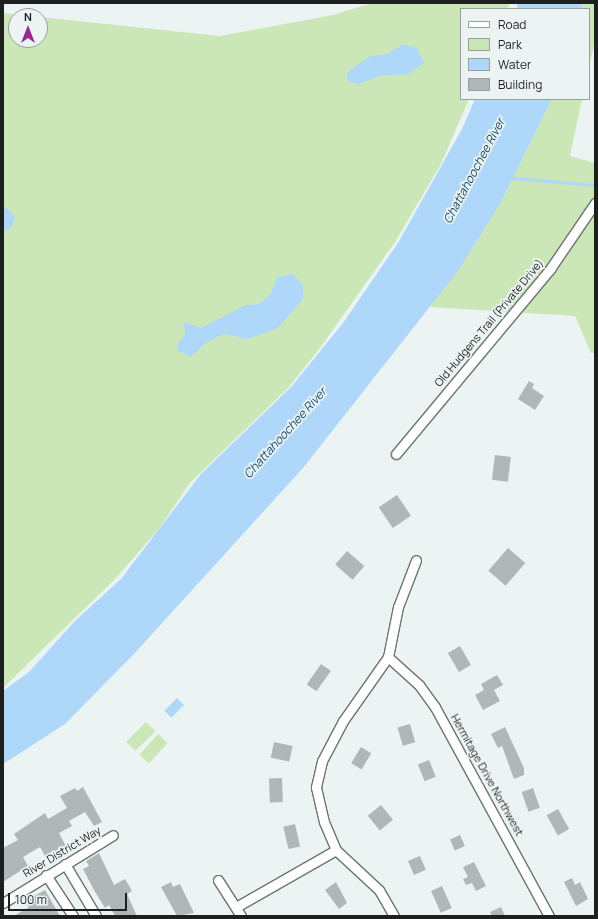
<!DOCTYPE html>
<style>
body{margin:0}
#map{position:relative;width:598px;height:919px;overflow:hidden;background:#ecf4f3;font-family:Manrope,sans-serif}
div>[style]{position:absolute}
.green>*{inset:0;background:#cce7b7;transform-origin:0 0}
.water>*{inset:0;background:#afd7fa;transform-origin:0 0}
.stream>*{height:2.5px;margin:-1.25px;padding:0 1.25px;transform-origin:1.25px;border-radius:1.25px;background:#afd7fa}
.building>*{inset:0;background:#b0b7b9;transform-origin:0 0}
.roads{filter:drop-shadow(1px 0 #6c7372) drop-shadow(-1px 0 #6c7372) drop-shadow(0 1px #6c7372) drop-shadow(0 -1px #6c7372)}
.minor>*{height:9px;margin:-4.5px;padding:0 4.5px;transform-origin:4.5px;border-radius:4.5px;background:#fff}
span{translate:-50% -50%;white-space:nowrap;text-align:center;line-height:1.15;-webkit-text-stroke:3.5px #ecf4f3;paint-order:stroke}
.street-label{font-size:11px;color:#1d201f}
.water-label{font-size:12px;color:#13476c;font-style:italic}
.frame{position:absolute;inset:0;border:4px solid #1d201f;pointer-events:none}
.legend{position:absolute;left:460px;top:8px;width:130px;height:92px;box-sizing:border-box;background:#ecf4f3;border:1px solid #999f9e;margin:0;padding:5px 7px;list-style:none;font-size:12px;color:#1d201f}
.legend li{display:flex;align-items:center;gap:8px;height:20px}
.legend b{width:20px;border:1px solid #999f9e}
.north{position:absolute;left:8px;top:8px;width:40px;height:40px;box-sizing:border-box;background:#ecf4f3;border:1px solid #999f9e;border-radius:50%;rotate:0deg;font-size:11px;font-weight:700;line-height:16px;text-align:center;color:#1d201f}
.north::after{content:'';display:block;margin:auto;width:14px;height:18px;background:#922c91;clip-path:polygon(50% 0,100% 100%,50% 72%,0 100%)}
.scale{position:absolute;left:8px;top:893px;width:119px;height:18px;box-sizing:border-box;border:2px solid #1d201f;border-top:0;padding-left:5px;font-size:12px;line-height:14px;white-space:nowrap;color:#1d201f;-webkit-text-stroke:3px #ecf4f3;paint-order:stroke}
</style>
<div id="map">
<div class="green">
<i style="clip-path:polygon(372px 3px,510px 3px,507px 9px,461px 9px,461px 99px,469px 99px,441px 164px,395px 242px,320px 348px,289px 387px,190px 483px,158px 530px,115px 579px,3px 688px,3px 13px,32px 16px,16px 16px,16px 40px,40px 40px,40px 17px,220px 36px,333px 15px)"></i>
<i style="clip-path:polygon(582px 3px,595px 3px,595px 40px,589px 68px,589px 9px,581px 9px)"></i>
<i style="clip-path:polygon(552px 99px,582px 99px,570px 156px,595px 163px,595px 353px,591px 353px,575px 316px,430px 307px,501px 202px)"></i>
<i style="left:146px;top:722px;width:13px;height:28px;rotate:45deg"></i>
<i style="left:158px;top:734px;width:13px;height:28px;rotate:42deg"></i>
</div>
<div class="water">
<i style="left:517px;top:3px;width:65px;height:6px"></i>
<i style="clip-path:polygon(403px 44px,417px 48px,424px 63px,408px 74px,380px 76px,359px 84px,348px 82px,347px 73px,350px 70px,371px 56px,387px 54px)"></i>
<i style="clip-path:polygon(475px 99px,552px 99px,501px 202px,458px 271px,303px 468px,133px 655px,65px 724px,3px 764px,3px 691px,29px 672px,75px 621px,121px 579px,201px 474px,292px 386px,343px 323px,398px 243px,462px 129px)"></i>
<i style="clip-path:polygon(3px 205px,15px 216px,12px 227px,6px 230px,3px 230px)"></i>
<i style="clip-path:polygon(293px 274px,303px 285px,303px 299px,278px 328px,248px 339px,224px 334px,207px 342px,191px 357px,178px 351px,177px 345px,185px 335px,184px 322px,201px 328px,246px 305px,259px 304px,271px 294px,277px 277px)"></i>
<i style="left:177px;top:698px;width:10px;height:18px;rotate:45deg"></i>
</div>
<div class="stream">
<i style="left:511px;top:175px;width:4px;rotate:56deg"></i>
<i style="left:513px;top:178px;width:82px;rotate:4.9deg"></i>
</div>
<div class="building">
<i style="clip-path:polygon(529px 381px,534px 384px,532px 388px,544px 396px,535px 410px,518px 399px)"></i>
<i style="left:495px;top:455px;width:16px;height:25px;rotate:7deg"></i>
<i style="left:397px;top:495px;width:25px;height:22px;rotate:56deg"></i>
<i style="left:508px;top:548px;width:23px;height:30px;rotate:41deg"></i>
<i style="left:347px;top:551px;width:23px;height:18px;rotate:41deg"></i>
<i style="left:460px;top:646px;width:22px;height:14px;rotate:60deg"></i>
<i style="left:321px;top:664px;width:12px;height:25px;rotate:35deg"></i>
<i style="clip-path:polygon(497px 675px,503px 685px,494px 690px,500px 701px,483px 710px,475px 695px,484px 690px,481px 684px)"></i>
<i style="left:410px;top:724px;width:19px;height:13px;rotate:74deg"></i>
<i style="clip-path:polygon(505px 727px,524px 768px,524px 775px,514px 779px,502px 746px,498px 748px,491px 734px)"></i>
<i style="left:274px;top:742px;width:19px;height:16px;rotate:12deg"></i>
<i style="left:361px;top:747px;width:12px;height:19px;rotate:31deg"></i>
<i style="left:429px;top:760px;width:18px;height:12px;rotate:68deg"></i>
<i style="left:282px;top:778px;width:24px;height:13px;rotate:88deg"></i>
<i style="clip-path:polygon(83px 787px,102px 822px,94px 826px,85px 812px,69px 821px,72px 826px,59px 833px,66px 846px,46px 858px,40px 847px,23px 857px,28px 866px,3px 882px,3px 848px,18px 840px,14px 834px,45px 813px,48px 819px,67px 808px,60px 796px,75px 788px,77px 791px)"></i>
<i style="left:533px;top:788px;width:21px;height:12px;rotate:71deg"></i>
<i style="left:381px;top:805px;width:19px;height:17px;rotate:51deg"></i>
<i style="left:558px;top:809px;width:23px;height:13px;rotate:61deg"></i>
<i style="left:295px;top:824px;width:23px;height:12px;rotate:77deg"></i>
<i style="left:460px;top:835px;width:12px;height:11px;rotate:66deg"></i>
<i style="clip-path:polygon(99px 853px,114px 885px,125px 879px,132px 891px,127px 894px,137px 916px,115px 916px,109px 905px,105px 908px,94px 890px,83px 869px,89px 866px,86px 861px)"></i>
<i style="left:420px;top:856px;width:15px;height:13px;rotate:67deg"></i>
<i style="clip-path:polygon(474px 862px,486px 886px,476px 891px,472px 883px,466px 885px,463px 879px,468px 877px,463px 867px)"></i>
<i style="clip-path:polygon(572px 878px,575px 885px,580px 882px,588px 899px,576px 906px,564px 882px)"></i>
<i style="clip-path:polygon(171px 882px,173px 887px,180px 884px,194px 913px,177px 916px,161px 887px)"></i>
<i style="clip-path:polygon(336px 882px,347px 903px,339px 909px,325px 890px)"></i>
<i style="left:442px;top:886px;width:24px;height:12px;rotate:66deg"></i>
<i style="clip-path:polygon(45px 890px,60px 916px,14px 916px,29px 907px,25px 901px)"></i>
<i style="clip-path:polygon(501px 907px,505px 916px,492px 916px,490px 912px)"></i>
</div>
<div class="roads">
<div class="minor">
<i style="left:396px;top:454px;width:241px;rotate:-50.2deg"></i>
<i style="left:550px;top:269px;width:80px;rotate:-55.7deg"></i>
<i style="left:388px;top:657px;width:42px;rotate:42.1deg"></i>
<i style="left:419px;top:685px;width:27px;rotate:54deg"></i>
<i style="left:435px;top:707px;width:238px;rotate:61.4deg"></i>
<i style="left:65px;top:864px;width:61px;rotate:59.2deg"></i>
<i style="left:46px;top:875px;width:49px;rotate:56.6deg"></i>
<i style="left:218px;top:880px;width:43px;rotate:57.4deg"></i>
<i style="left:3px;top:903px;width:129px;rotate:-31.7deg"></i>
<i style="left:236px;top:907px;width:115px;rotate:-29.7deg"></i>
<i style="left:394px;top:916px;width:30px;rotate:-120deg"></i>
<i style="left:379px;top:890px;width:59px;rotate:-137.1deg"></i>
<i style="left:336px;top:850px;width:30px;rotate:-113deg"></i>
<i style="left:324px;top:822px;width:36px;rotate:-103deg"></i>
<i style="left:316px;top:787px;width:27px;rotate:-77deg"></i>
<i style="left:322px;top:761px;width:45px;rotate:-62.3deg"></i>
<i style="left:343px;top:721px;width:78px;rotate:-54.9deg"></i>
<i style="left:388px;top:657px;width:51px;rotate:-78.7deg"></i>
<i style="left:398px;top:607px;width:50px;rotate:-69deg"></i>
</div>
</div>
<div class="street-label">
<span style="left:489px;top:323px;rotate:-50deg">Old Hudgens Trail (Private Drive)</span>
<span style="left:487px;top:775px;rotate:61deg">Hermitage Drive Northwest</span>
<span style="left:62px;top:852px;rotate:-31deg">River District Way</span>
</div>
<div class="water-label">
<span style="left:474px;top:171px;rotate:-62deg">Chattahoochee River</span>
<span style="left:285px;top:433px;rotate:-48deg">Chattahoochee River</span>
</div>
<div class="frame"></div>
<ul class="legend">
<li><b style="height:5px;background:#fff"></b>Road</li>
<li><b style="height:11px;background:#cce7b7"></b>Park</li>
<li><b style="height:11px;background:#afd7fa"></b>Water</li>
<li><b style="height:11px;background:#b0b7b9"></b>Building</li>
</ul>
<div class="north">N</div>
<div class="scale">100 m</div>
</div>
